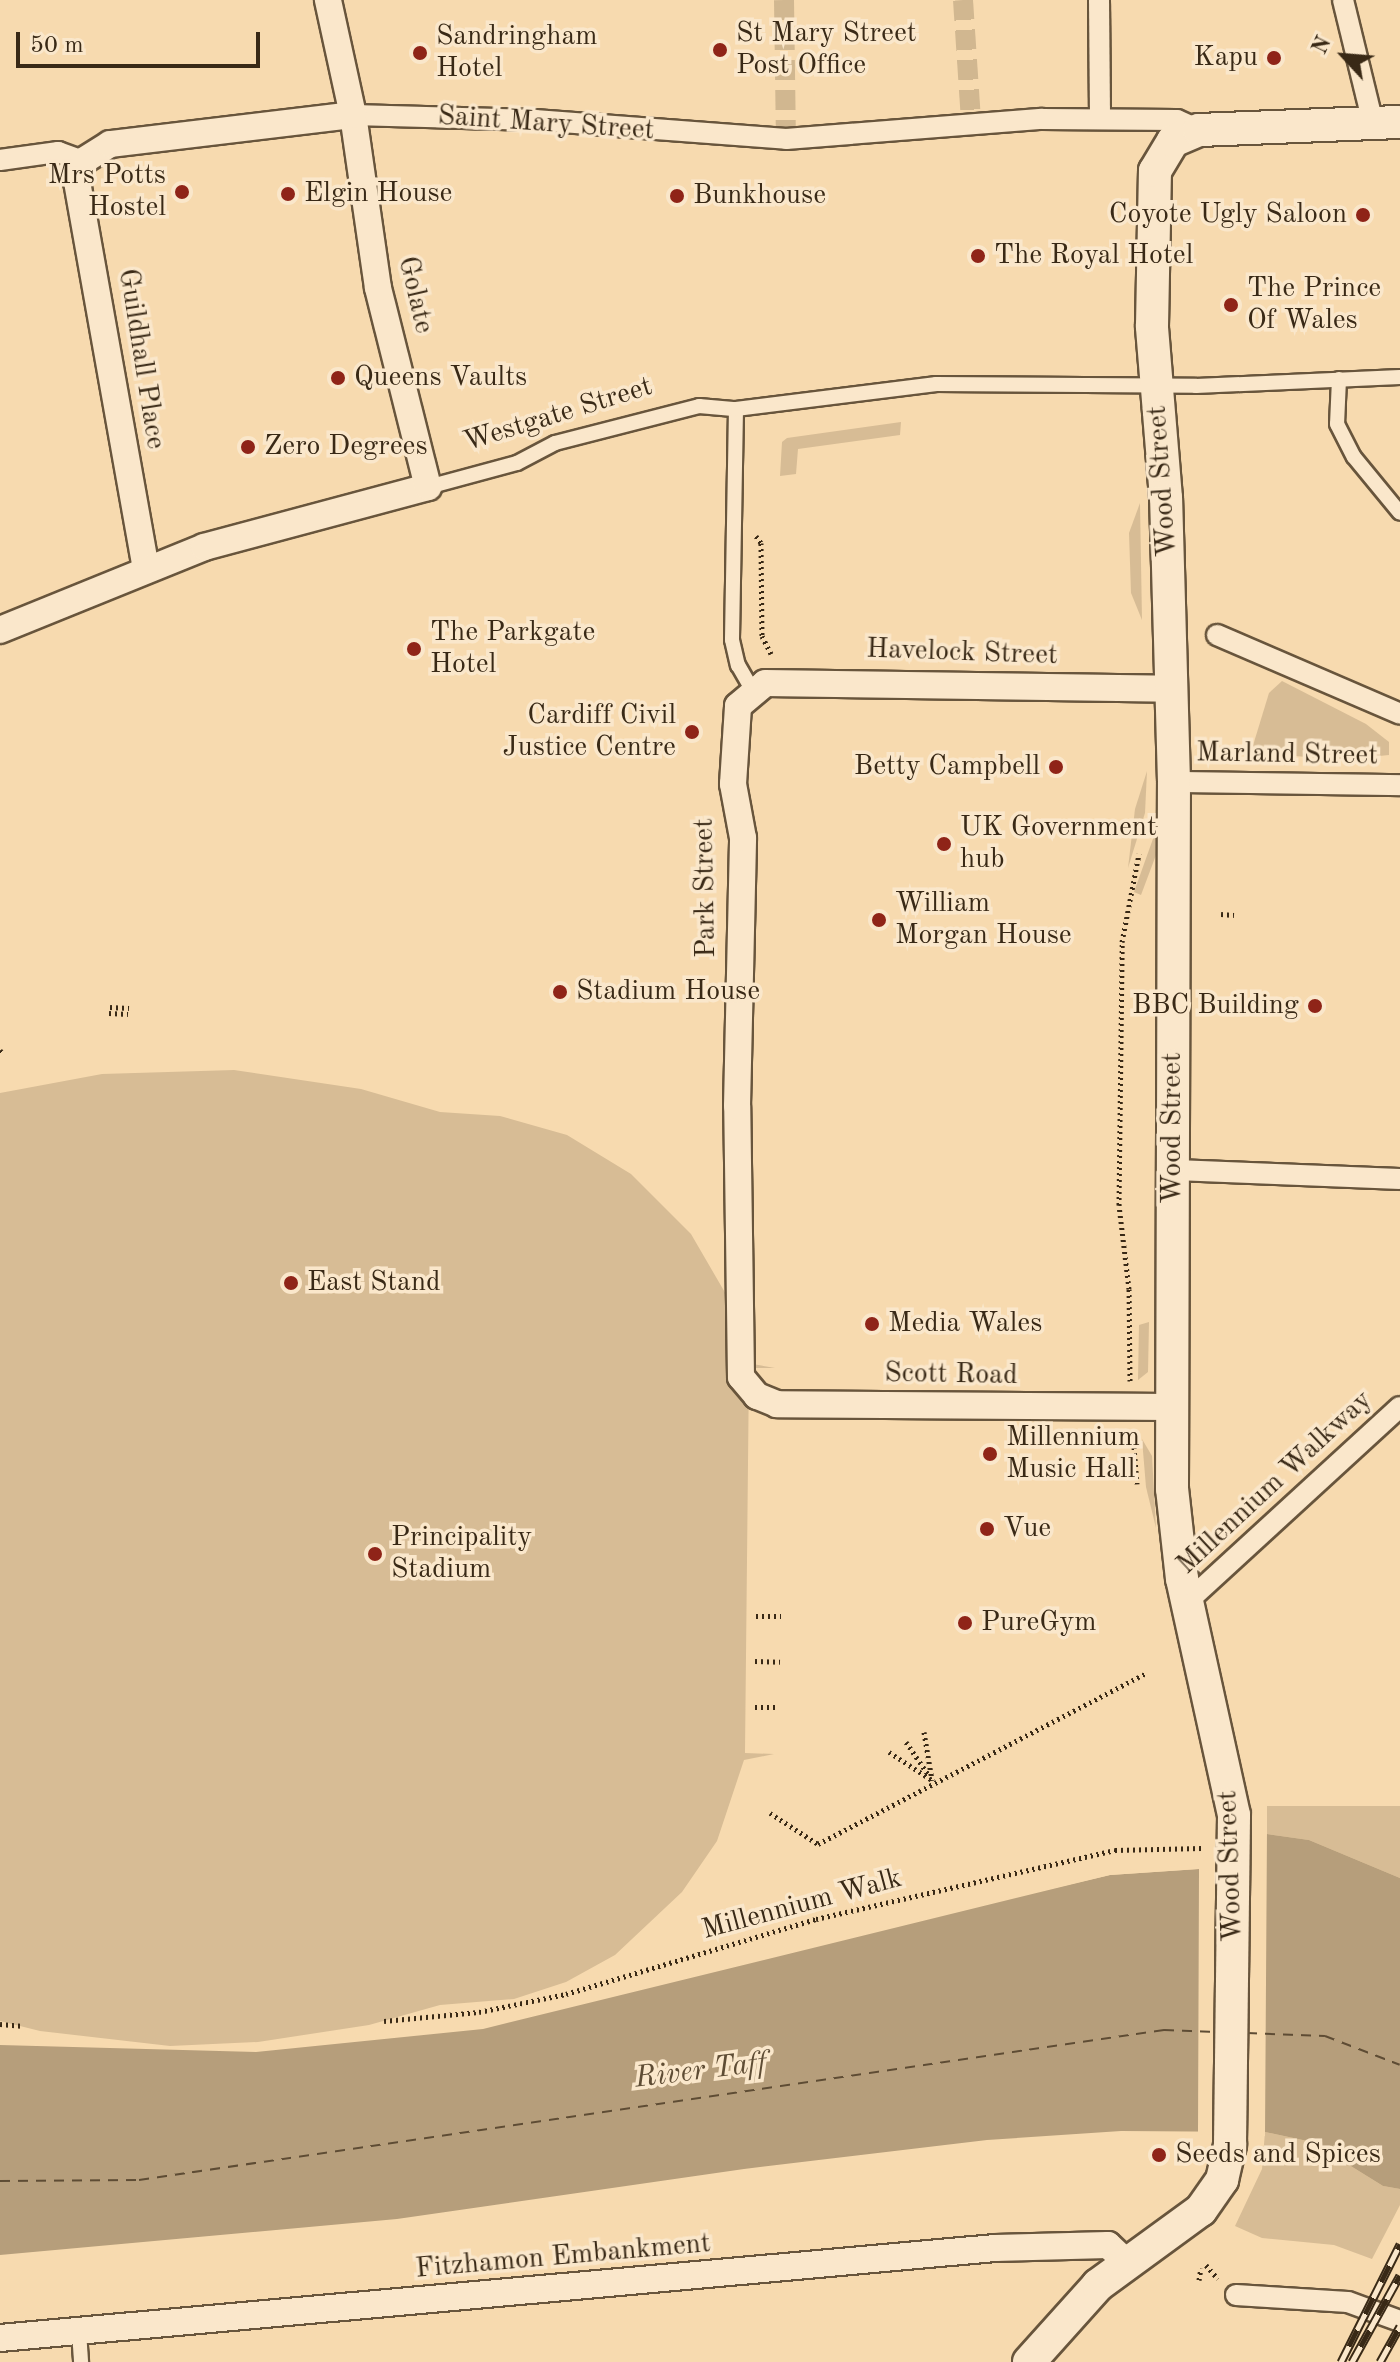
<!DOCTYPE html>
<style>
body{margin:0}
#map{position:relative;width:1400px;height:2362px;overflow:hidden;background:#f7daaf;font-family:"Old Standard TT",serif}
div>[style]{position:absolute}
.green>*{inset:0;background:#d7bc95}
.water>*{inset:0;background:#b69e7b}
.pier>*{inset:0;background:#f7daaf}
.ferry>*{height:2px;margin-top:-1px;transform-origin:0;background:repeating-linear-gradient(90deg,#5e4c34 0 10px,transparent 0 18px)}
.pedestrian-tunnel>*{height:20px;margin-top:-10px;transform-origin:0;background:repeating-linear-gradient(90deg,#d1b790 0 20px,transparent 0 30px)}
.path>*{height:5px;margin-top:-2.5px;transform-origin:0;background:repeating-linear-gradient(90deg,#392916 0 2px,transparent 0 6px)}
.roads{filter:drop-shadow(2px 0 #68553c) drop-shadow(-2px 0 #68553c) drop-shadow(0 2px #68553c) drop-shadow(0 -2px #68553c)}
.service>*{height:14px;margin:-7px;padding:0 7px;transform-origin:7px;border-radius:7px;background:#fae7cb}
.pedestrian>*{height:20px;margin:-10px;padding:0 10px;transform-origin:10px;border-radius:10px;background:#fae7cb}
.minor>*{height:26px;margin:-13px;padding:0 13px;transform-origin:13px;border-radius:13px;background:#fae7cb}
.tertiary>*{height:32px;margin:-16px;padding:0 16px;transform-origin:16px;border-radius:16px;background:#fae7cb}
.rail>*{height:9px;margin-top:-4.5px;transform-origin:0;background:repeating-linear-gradient(90deg,#fae7cb 0 18px,#392916 0 36px);box-sizing:border-box;border-block:2px solid #392916}
.dots>*{width:22px;height:22px;translate:-50% -50%;box-sizing:border-box;border:4px solid #fae7cb;border-radius:50%}
span{translate:-50% -50%;white-space:nowrap;text-align:center;line-height:1.15;-webkit-text-stroke:7px #fae7cb;paint-order:stroke}
.poi-label{font-size:28px;color:#392916}
.left{translate:0 -50%;text-align:left}
.right{translate:-100% -50%;text-align:right}
.street-label{font-size:28px;color:#392916}
.water-label{font-size:30px;color:#5e4c34;font-style:italic}
.north{position:absolute;left:1304px;top:16px;width:80px;height:80px;-webkit-text-stroke:6px #fae7cb;paint-order:stroke;rotate:296deg;font-size:22px;font-weight:700;line-height:32px;text-align:center;color:#392916}
.north::after{content:'';display:block;margin:auto;width:28px;height:36px;background:#392916;clip-path:polygon(50% 0,100% 100%,50% 72%,0 100%)}
.scale{position:absolute;left:16px;top:32px;width:244px;height:36px;box-sizing:border-box;border:4px solid #392916;border-top:0;padding-left:10px;font-size:24px;line-height:28px;white-space:nowrap;color:#392916;-webkit-text-stroke:6px #fae7cb;paint-order:stroke}
</style>
<div id="map">
<div class="green">
<i style="clip-path:polygon(901px 422px,900px 435px,798px 449px,796px 474px,780px 476px,782px 442px,787px 438px)"></i>
<i style="clip-path:polygon(1140px 503px,1142px 620px,1131px 593px,1129px 533px)"></i>
<i style="clip-path:polygon(1282px 681px,1366px 724px,1389px 742px,1389px 755px,1340px 760px,1251px 752px,1269px 693px)"></i>
<i style="clip-path:polygon(1147px 771px,1145px 813px,1128px 868px,1135px 809px)"></i>
<i style="clip-path:polygon(1159px 822px,1159px 847px,1141px 895px,1134px 892px)"></i>
<i style="clip-path:polygon(234px 1070px,361px 1089px,440px 1112px,500px 1116px,567px 1135px,631px 1174px,691px 1234px,727px 1296px,747px 1363px,775px 1368px,749px 1368px,745px 1753px,774px 1754px,744px 1760px,717px 1841px,682px 1892px,615px 1955px,566px 1982px,514px 1999px,440px 2005px,369px 2025px,258px 2042px,170px 2046px,40px 2031px,0 2021px,0 1093px,102px 1074px)"></i>
<i style="clip-path:polygon(1149px 1322px,1148px 1372px,1138px 1380px,1139px 1325px)"></i>
<i style="clip-path:polygon(1142px 1439px,1152px 1456px,1156px 1528px,1146px 1487px)"></i>
<i style="clip-path:polygon(1267px 1806px,1400px 1806px,1400px 1878px,1309px 1840px,1267px 1834px)"></i>
<i style="clip-path:polygon(1265px 2132px,1312px 2142px,1383px 2186px,1400px 2189px,1400px 2205px,1372px 2259px,1334px 2245px,1262px 2238px,1235px 2226px,1262px 2169px)"></i>
</div>
<div class="water">
<i style="clip-path:polygon(1267px 1834px,1309px 1840px,1400px 1878px,1400px 2189px,1383px 2186px,1312px 2142px,1265px 2132px,1121px 2131px,987px 2140px,744px 2169px,397px 2219px,0 2255px,0 2045px,256px 2052px,483px 2029px,1110px 1875px,1198px 1869px)"></i>
</div>
<div class="pier">
<i style="clip-path:polygon(1267px 1830px,1265px 2136px,1198px 2134px,1199px 1869px,1110px 1875px,776px 1953px,1110px 1871px,1195px 1865px)"></i>
</div>
<div class="ferry">
<i style="left:1247px;top:2033px;width:78px;rotate:2.2deg"></i>
<i style="left:1325px;top:2036px;width:80px;rotate:21.1deg"></i>
<i style="left:0;top:2181px;width:139px;rotate:-0.4deg"></i>
<i style="left:139px;top:2180px;width:1036px;rotate:-8.33deg"></i>
<i style="left:1164px;top:2030px;width:52px;rotate:2.2deg"></i>
</div>
<div class="pedestrian-tunnel">
<i style="left:784px;top:0;width:139px;rotate:89.2deg"></i>
<i style="left:963px;top:0;width:122px;rotate:86.2deg"></i>
</div>
<div class="path">
<i style="left:756px;top:536px;width:9px;rotate:54deg"></i>
<i style="left:761px;top:543px;width:93px;rotate:89.4deg"></i>
<i style="left:762px;top:636px;width:20px;rotate:63deg"></i>
<i style="left:1221px;top:914px;width:13px;rotate:4deg"></i>
<i style="left:110px;top:1007px;width:19px;rotate:3deg"></i>
<i style="left:109px;top:1013px;width:19px;rotate:3deg"></i>
<i style="left:0;top:1050px;width:4px;rotate:56deg"></i>
<i style="left:1130px;top:1381px;width:92px;rotate:-90.6deg"></i>
<i style="left:1129px;top:1289px;width:85px;rotate:-96.8deg"></i>
<i style="left:1119px;top:1205px;width:263px;rotate:-89.3deg"></i>
<i style="left:1122px;top:942px;width:90px;rotate:-79.1deg"></i>
<i style="left:1133px;top:1435px;width:49px;rotate:85.3deg"></i>
<i style="left:756px;top:1616px;width:25px"></i>
<i style="left:755px;top:1661px;width:25px;rotate:2deg"></i>
<i style="left:755px;top:1707px;width:24px"></i>
<i style="left:924px;top:1732px;width:49px;rotate:80.5deg"></i>
<i style="left:906px;top:1742px;width:42px;rotate:55.6deg"></i>
<i style="left:889px;top:1752px;width:51px;rotate:33.1deg"></i>
<i style="left:770px;top:1813px;width:57px;rotate:32.9deg"></i>
<i style="left:818px;top:1844px;width:370px;rotate:-27.5deg"></i>
<i style="left:384px;top:2021px;width:95px;rotate:-5.4deg"></i>
<i style="left:479px;top:2012px;width:89px;rotate:-11.7deg"></i>
<i style="left:566px;top:1994px;width:261px;rotate:-16.7deg"></i>
<i style="left:816px;top:1919px;width:307px;rotate:-13deg"></i>
<i style="left:1115px;top:1850px;width:87px;rotate:-1.3deg"></i>
<i style="left:0;top:2024px;width:21px;rotate:5deg"></i>
<i style="left:1206px;top:2265px;width:18px;rotate:49deg"></i>
<i style="left:1199px;top:2280px;width:12px;rotate:-81deg"></i>
</div>
<div class="roads">
<div class="service">
<i style="left:1339px;top:379px;width:45px;rotate:92.5deg"></i>
<i style="left:1337px;top:424px;width:37px;rotate:63deg"></i>
<i style="left:1354px;top:457px;width:72px;rotate:50.6deg"></i>
<i style="left:736px;top:409px;width:231px;rotate:91deg"></i>
<i style="left:732px;top:640px;width:26px;rotate:77deg"></i>
<i style="left:738px;top:665px;width:28px;rotate:60deg"></i>
<i style="left:428px;top:487px;width:92px;rotate:-15.1deg"></i>
<i style="left:517px;top:463px;width:43px;rotate:-27.8deg"></i>
<i style="left:555px;top:443px;width:149px;rotate:-14.4deg"></i>
<i style="left:699px;top:406px;width:37px;rotate:5deg"></i>
<i style="left:736px;top:409px;width:202px;rotate:-7.1deg"></i>
<i style="left:936px;top:384px;width:260px;rotate:0.4deg"></i>
<i style="left:1196px;top:386px;width:204px;rotate:-2.5deg"></i>
<i style="left:79px;top:2332px;width:30px;rotate:86deg"></i>
</div>
<div class="pedestrian">
<i style="left:1099px;top:0;width:118px;rotate:89.5deg"></i>
<i style="left:1343px;top:0;width:127px;rotate:76.3deg"></i>
<i style="left:353px;top:115px;width:182px;rotate:1.6deg"></i>
<i style="left:535px;top:120px;width:252px;rotate:4.3deg"></i>
<i style="left:786px;top:139px;width:257px;rotate:-4.5deg"></i>
<i style="left:1042px;top:119px;width:135px;rotate:0.4deg"></i>
<i style="left:1177px;top:120px;width:24px;rotate:24deg"></i>
<i style="left:0;top:160px;width:59px;rotate:-7.9deg"></i>
<i style="left:58px;top:152px;width:27px;rotate:20deg"></i>
<i style="left:1217px;top:635px;width:199px;rotate:23.3deg"></i>
<i style="left:1174px;top:782px;width:226px;rotate:0.8deg"></i>
<i style="left:1173px;top:1170px;width:227px;rotate:2.3deg"></i>
<i style="left:1188px;top:1601px;width:287px;rotate:-42.5deg"></i>
<i style="left:1236px;top:2295px;width:112px;rotate:3.6deg"></i>
<i style="left:1348px;top:2302px;width:55px;rotate:20.1deg"></i>
</div>
<div class="minor">
<i style="left:146px;top:569px;width:393px;rotate:-100.1deg"></i>
<i style="left:77px;top:182px;width:22px;rotate:-74deg"></i>
<i style="left:83px;top:161px;width:32px;rotate:-32deg"></i>
<i style="left:110px;top:144px;width:245px;rotate:-6.8deg"></i>
<i style="left:0;top:630px;width:220px;rotate:-22.1deg"></i>
<i style="left:204px;top:547px;width:232px;rotate:-15deg"></i>
<i style="left:428px;top:487px;width:205px;rotate:-104.1deg"></i>
<i style="left:378px;top:288px;width:175px;rotate:-98.2deg"></i>
<i style="left:353px;top:115px;width:118px;rotate:-102.3deg"></i>
<i style="left:1170px;top:1407px;width:393px;rotate:-179.6deg"></i>
<i style="left:777px;top:1404px;width:22px;rotate:-158deg"></i>
<i style="left:757px;top:1396px;width:25px;rotate:-130deg"></i>
<i style="left:741px;top:1377px;width:271px;rotate:-90.8deg"></i>
<i style="left:737px;top:1106px;width:268px;rotate:-88.7deg"></i>
<i style="left:743px;top:838px;width:55px;rotate:-100.5deg"></i>
<i style="left:733px;top:784px;width:78px;rotate:-86.3deg"></i>
<i style="left:738px;top:706px;width:35px;rotate:-40deg"></i>
<i style="left:765px;top:683px;width:406px;rotate:0.8deg"></i>
<i style="left:0;top:2338px;width:999px;rotate:-5.17deg"></i>
<i style="left:995px;top:2248px;width:113px;rotate:-1.5deg"></i>
<i style="left:1108px;top:2245px;width:23px;rotate:43deg"></i>
</div>
<div class="tertiary">
<i style="left:1029px;top:2362px;width:103px;rotate:-48.1deg"></i>
<i style="left:1098px;top:2285px;width:127px;rotate:-36.1deg"></i>
<i style="left:1201px;top:2210px;width:37px;rotate:-55deg"></i>
<i style="left:1222px;top:2180px;width:37px;rotate:-77deg"></i>
<i style="left:1230px;top:2144px;width:329px;rotate:-89.3deg"></i>
<i style="left:1234px;top:1815px;width:242px;rotate:-102.4deg"></i>
<i style="left:1182px;top:1579px;width:91px;rotate:-96.3deg"></i>
<i style="left:1172px;top:1489px;width:707px;rotate:-89.84deg"></i>
<i style="left:1174px;top:782px;width:284px;rotate:-91.6deg"></i>
<i style="left:1166px;top:498px;width:173px;rotate:-94.7deg"></i>
<i style="left:1152px;top:326px;width:155px;rotate:-88.9deg"></i>
<i style="left:1155px;top:171px;width:35px;rotate:-59deg"></i>
<i style="left:1173px;top:141px;width:28px;rotate:-23deg"></i>
<i style="left:1199px;top:130px;width:201px;rotate:-2.3deg"></i>
</div>
</div>
<div class="rail">
<i style="left:1341px;top:2362px;width:132px;rotate:-63.4deg"></i>
<i style="left:1352px;top:2362px;width:99px;rotate:-61.1deg"></i>
<i style="left:1380px;top:2362px;width:41px;rotate:-60.9deg"></i>
</div>
<div class="dots">
<i style="left:720px;top:50px;background:#8f2418"></i>
<i style="left:420px;top:53px;background:#8f2418"></i>
<i style="left:1274px;top:58px;background:#8f2418"></i>
<i style="left:182px;top:192px;background:#8f2418"></i>
<i style="left:288px;top:194px;background:#8f2418"></i>
<i style="left:677px;top:196px;background:#8f2418"></i>
<i style="left:1363px;top:215px;background:#8f2418"></i>
<i style="left:978px;top:256px;background:#8f2418"></i>
<i style="left:1231px;top:305px;background:#8f2418"></i>
<i style="left:338px;top:378px;background:#8f2418"></i>
<i style="left:248px;top:447px;background:#8f2418"></i>
<i style="left:414px;top:649px;background:#8f2418"></i>
<i style="left:692px;top:732px;background:#8f2418"></i>
<i style="left:1056px;top:767px;background:#8f2418"></i>
<i style="left:944px;top:844px;background:#8f2418"></i>
<i style="left:879px;top:920px;background:#8f2418"></i>
<i style="left:560px;top:992px;background:#8f2418"></i>
<i style="left:1315px;top:1006px;background:#8f2418"></i>
<i style="left:291px;top:1283px;background:#8f2418"></i>
<i style="left:872px;top:1324px;background:#8f2418"></i>
<i style="left:990px;top:1454px;background:#8f2418"></i>
<i style="left:987px;top:1529px;background:#8f2418"></i>
<i style="left:375px;top:1554px;background:#8f2418"></i>
<i style="left:965px;top:1623px;background:#8f2418"></i>
<i style="left:1159px;top:2155px;background:#8f2418"></i>
</div>
<div class="poi-label">
<span class="left" style="left:736px;top:50px">St Mary Street<br>Post Office</span>
<span class="left" style="left:436px;top:53px">Sandringham<br>Hotel</span>
<span class="right" style="left:1258px;top:58px">Kapu</span>
<span class="right" style="left:166px;top:192px">Mrs Potts<br>Hostel</span>
<span class="left" style="left:304px;top:194px">Elgin House</span>
<span class="left" style="left:693px;top:196px">Bunkhouse</span>
<span class="right" style="left:1347px;top:215px">Coyote Ugly Saloon</span>
<span class="left" style="left:994px;top:256px">The Royal Hotel</span>
<span class="left" style="left:1247px;top:305px">The Prince<br>Of Wales</span>
<span class="left" style="left:354px;top:378px">Queens Vaults</span>
<span class="left" style="left:264px;top:447px">Zero Degrees</span>
<span class="left" style="left:430px;top:649px">The Parkgate<br>Hotel</span>
<span class="right" style="left:676px;top:732px">Cardiff Civil<br>Justice Centre</span>
<span class="right" style="left:1040px;top:767px">Betty Campbell</span>
<span class="left" style="left:960px;top:844px">UK Government<br>hub</span>
<span class="left" style="left:895px;top:920px">William<br>Morgan House</span>
<span class="left" style="left:576px;top:992px">Stadium House</span>
<span class="right" style="left:1299px;top:1006px">BBC Building</span>
<span class="left" style="left:307px;top:1283px">East Stand</span>
<span class="left" style="left:888px;top:1324px">Media Wales</span>
<span class="left" style="left:1006px;top:1454px">Millennium<br>Music Hall</span>
<span class="left" style="left:1003px;top:1529px">Vue</span>
<span class="left" style="left:391px;top:1554px">Principality<br>Stadium</span>
<span class="left" style="left:981px;top:1623px">PureGym</span>
<span class="left" style="left:1175px;top:2155px">Seeds and Spices</span>
</div>
<div class="street-label">
<span style="left:546px;top:124px;rotate:4deg">Saint Mary Street</span>
<span style="left:415px;top:295px;rotate:77deg">Golate</span>
<span style="left:141px;top:359px;rotate:81deg">Guildhall Place</span>
<span style="left:558px;top:415px;rotate:-17deg">Westgate Street</span>
<span style="left:1163px;top:481px;rotate:-94deg">Wood Street</span>
<span style="left:962px;top:653px;rotate:2deg">Havelock Street</span>
<span style="left:1287px;top:755px;rotate:1deg">Marland Street</span>
<span style="left:706px;top:888px;rotate:-91deg">Park Street</span>
<span style="left:1173px;top:1128px;rotate:-90deg">Wood Street</span>
<span style="left:951px;top:1375px;rotate:1deg">Scott Road</span>
<span style="left:1275px;top:1483px;rotate:-43deg">Millennium Walkway</span>
<span style="left:1231px;top:1866px;rotate:-92deg">Wood Street</span>
<span style="left:802px;top:1905px;rotate:-15deg">Millennium Walk</span>
<span style="left:563px;top:2257px;rotate:-5deg">Fitzhamon Embankment</span>
</div>
<div class="water-label">
<span style="left:701px;top:2071px;rotate:-7deg">River Taff</span>
</div>
<div class="north">N</div>
<div class="scale">50 m</div>
</div>
